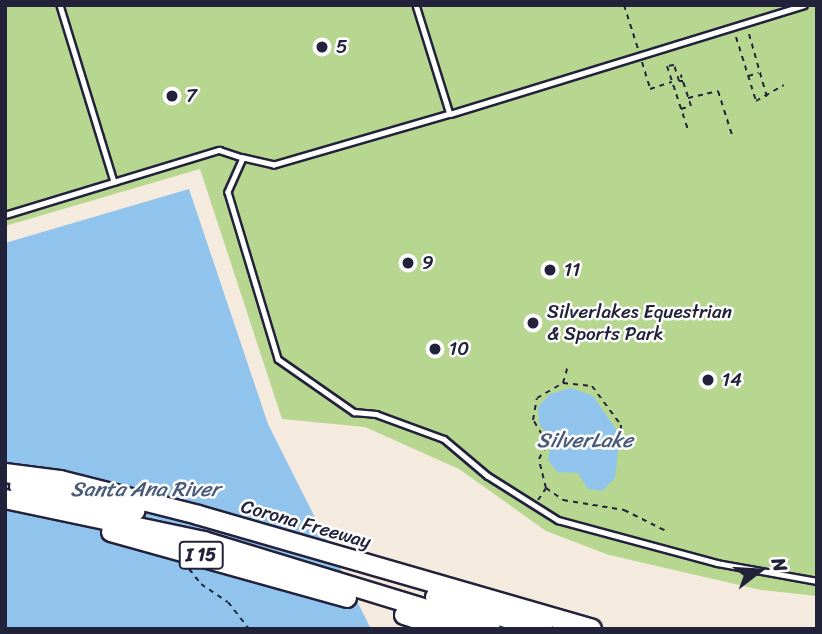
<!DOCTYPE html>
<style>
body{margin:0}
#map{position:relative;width:822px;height:634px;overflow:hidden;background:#f5eade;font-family:Sriracha,sans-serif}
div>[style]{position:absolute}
.green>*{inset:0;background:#b7d790}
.water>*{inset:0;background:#91c4ed}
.path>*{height:2px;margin-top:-1px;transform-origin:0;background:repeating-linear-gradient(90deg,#22223b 0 5px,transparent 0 10px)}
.roads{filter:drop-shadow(2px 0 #22223b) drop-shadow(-2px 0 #22223b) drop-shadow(0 2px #22223b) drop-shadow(0 -2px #22223b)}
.service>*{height:4.5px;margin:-2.25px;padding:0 2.25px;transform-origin:2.25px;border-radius:2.25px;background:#fff}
.motorway>*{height:18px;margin:-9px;padding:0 9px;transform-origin:9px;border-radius:9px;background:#fff}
.dots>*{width:19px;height:19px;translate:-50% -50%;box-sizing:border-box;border:4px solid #fff;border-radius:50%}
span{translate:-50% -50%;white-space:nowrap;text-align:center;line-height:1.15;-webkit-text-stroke:5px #fff;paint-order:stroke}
.shield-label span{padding:2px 5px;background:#fff;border:2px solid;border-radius:5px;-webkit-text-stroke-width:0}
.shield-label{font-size:18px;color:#22223b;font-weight:700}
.poi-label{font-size:19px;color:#22223b}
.left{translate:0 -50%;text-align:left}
.street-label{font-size:19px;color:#22223b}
.water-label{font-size:21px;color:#495b79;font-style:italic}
.frame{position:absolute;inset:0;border:7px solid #22223b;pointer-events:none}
.north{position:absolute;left:724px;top:536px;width:70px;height:70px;-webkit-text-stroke:5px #fff;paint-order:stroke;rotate:73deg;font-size:19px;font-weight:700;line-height:28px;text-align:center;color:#22223b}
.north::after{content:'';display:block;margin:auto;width:24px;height:32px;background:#22223b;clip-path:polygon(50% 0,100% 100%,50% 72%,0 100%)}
</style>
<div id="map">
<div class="green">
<i style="clip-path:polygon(5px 5px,817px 5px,817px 596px,761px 590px,609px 555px,546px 531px,459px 469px,365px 427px,282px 419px,200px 169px,5px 226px)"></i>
</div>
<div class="water">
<i style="clip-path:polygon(189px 189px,268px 424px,371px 629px,5px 629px,5px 243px)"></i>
<i style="clip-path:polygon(571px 388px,593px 396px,620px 435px,615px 478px,602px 491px,588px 489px,578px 473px,557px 472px,548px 460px,551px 442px,539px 423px,538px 407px,550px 394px)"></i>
</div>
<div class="path">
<i style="left:624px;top:5px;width:46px;rotate:72.3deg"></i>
<i style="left:749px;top:34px;width:66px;rotate:74.1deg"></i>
<i style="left:736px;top:37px;width:67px;rotate:72.6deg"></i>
<i style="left:756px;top:101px;width:32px;rotate:-30deg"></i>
<i style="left:642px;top:62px;width:28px;rotate:73deg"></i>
<i style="left:650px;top:89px;width:23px;rotate:-18deg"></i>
<i style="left:748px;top:76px;width:11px;rotate:-15deg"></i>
<i style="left:683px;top:81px;width:4px;rotate:180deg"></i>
<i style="left:679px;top:81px;width:17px;rotate:-107deg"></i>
<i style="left:674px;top:65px;width:7px;rotate:172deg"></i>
<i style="left:667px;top:66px;width:67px;rotate:71.8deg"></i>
<i style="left:688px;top:98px;width:31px;rotate:-13deg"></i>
<i style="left:718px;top:91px;width:46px;rotate:72.3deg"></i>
<i style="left:681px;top:109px;width:10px;rotate:-17deg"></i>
<i style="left:691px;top:106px;width:33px;rotate:-108deg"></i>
<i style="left:563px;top:383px;width:29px;rotate:6deg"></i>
<i style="left:592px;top:386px;width:49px;rotate:53.4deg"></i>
<i style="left:621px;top:425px;width:30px;rotate:92deg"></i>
<i style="left:546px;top:488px;width:21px;rotate:35deg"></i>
<i style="left:563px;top:500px;width:62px;rotate:9.3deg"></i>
<i style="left:624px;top:510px;width:49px;rotate:26.6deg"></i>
<i style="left:538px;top:500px;width:14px;rotate:-56deg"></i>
<i style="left:546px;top:488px;width:30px;rotate:-104deg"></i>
<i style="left:539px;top:459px;width:18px;rotate:-63deg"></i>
<i style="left:547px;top:443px;width:27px;rotate:-121deg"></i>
<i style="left:533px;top:420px;width:22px;rotate:-80deg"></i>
<i style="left:537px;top:398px;width:30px;rotate:-30deg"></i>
<i style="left:563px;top:383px;width:19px;rotate:-74deg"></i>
<i style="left:189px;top:569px;width:19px;rotate:51deg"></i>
<i style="left:201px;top:584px;width:32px;rotate:34deg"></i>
<i style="left:228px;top:602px;width:34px;rotate:52deg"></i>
</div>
<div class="roads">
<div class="service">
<i style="left:60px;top:5px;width:185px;rotate:73deg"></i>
<i style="left:416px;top:5px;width:114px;rotate:72.7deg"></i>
<i style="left:450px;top:114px;width:370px;rotate:-17.1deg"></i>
<i style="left:450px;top:114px;width:183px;rotate:163.8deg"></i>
<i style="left:274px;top:165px;width:32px;rotate:-167deg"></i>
<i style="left:243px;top:158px;width:37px;rotate:114deg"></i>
<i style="left:228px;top:192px;width:174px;rotate:73.3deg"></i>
<i style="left:278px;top:359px;width:93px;rotate:34.9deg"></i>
<i style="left:354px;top:412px;width:22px;rotate:5deg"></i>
<i style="left:376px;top:414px;width:72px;rotate:20.2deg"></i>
<i style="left:444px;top:439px;width:57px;rotate:40.1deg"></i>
<i style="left:488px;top:476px;width:83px;rotate:32.2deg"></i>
<i style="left:558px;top:520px;width:165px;rotate:15.1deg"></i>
<i style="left:717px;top:563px;width:102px;rotate:10.2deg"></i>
<i style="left:5px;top:215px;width:224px;rotate:-16.9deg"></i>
<i style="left:219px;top:150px;width:25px;rotate:18deg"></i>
</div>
<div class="motorway">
<i style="left:5px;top:473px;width:55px;rotate:7.3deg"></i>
<i style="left:60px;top:480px;width:142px;rotate:14.2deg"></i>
<i style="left:198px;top:515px;width:410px;rotate:16.1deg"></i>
<i style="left:19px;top:486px;width:119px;rotate:12.2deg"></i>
<i style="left:5px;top:499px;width:203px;rotate:11.9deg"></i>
<i style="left:204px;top:541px;width:300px;rotate:17deg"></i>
<i style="left:111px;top:532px;width:245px;rotate:15.6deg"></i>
<i style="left:435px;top:597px;width:113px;rotate:16.5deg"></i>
<i style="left:404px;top:615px;width:45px;rotate:18deg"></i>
</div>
</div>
<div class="dots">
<i style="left:322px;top:47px;background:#22223b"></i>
<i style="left:172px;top:96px;background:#22223b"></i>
<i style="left:408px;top:263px;background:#22223b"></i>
<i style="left:550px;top:270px;background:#22223b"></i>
<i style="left:533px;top:323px;background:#22223b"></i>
<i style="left:435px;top:349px;background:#22223b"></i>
<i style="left:708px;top:380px;background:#22223b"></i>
</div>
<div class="shield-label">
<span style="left:201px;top:555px">I 15</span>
</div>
<div class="poi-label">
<span class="left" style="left:336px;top:47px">5</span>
<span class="left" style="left:186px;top:96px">7</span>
<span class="left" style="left:422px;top:263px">9</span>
<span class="left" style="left:564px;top:270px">11</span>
<span class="left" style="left:547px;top:323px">Silverlakes Equestrian<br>&amp; Sports Park</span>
<span class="left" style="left:449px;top:349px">10</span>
<span class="left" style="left:722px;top:380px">14</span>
</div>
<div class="street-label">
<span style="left:306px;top:524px;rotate:16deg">Corona Freeway</span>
</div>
<div class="water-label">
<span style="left:585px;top:440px">SilverLake</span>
<span style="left:145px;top:489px">Santa Ana River</span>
</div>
<div class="frame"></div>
<div class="north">N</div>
</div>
